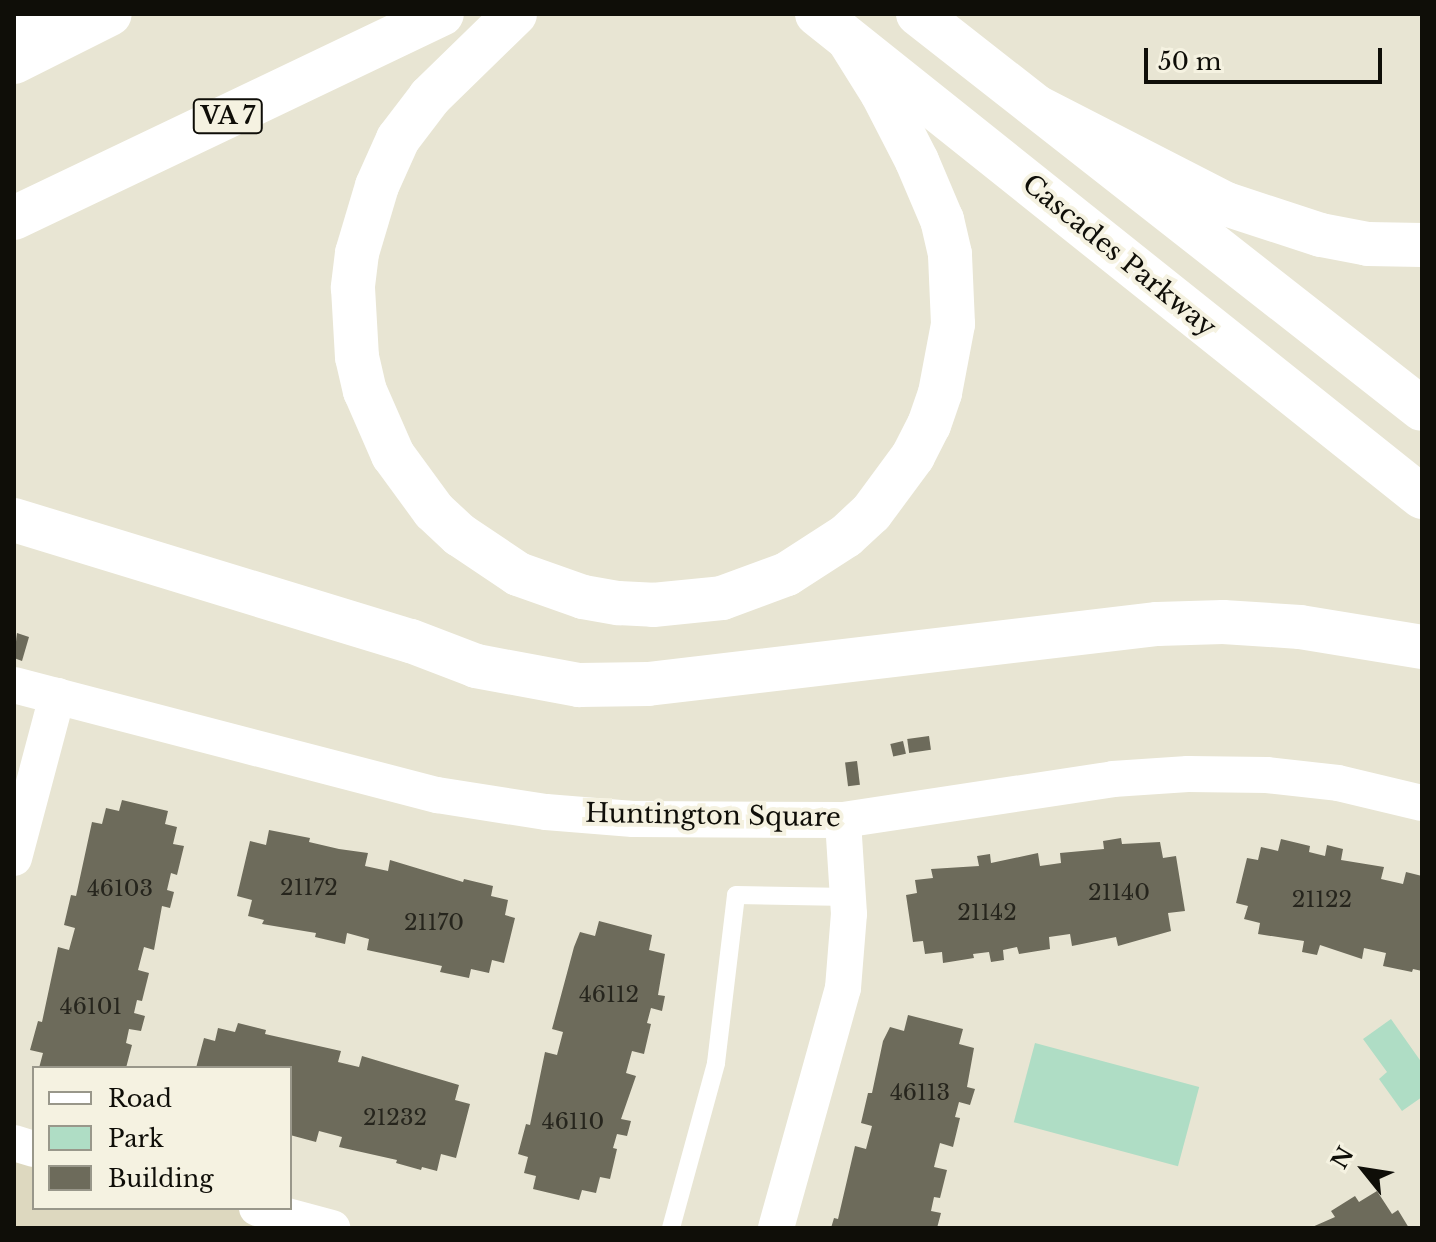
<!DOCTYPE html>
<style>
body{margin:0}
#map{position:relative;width:1436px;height:1242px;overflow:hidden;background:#e8e5d3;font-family:"Libre Baskerville",serif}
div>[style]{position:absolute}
.built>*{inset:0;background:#ddd8bf}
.green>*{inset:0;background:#afddc5;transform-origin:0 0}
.building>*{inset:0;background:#6d6b5b;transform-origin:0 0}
.service>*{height:18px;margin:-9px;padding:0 9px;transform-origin:9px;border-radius:9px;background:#fff}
.minor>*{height:36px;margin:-18px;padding:0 18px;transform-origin:18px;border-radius:18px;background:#fff}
.secondary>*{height:44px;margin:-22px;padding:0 22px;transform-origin:22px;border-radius:22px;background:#fff}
.trunk>*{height:44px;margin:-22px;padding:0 22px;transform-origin:22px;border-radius:22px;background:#fff}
span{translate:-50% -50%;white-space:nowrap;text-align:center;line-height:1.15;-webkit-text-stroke:8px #f5f2e1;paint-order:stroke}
.number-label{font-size:22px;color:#26251d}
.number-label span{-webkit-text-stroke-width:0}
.shield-label span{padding:2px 6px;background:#f5f2e1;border:2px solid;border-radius:6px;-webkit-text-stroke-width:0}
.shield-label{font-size:24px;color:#0f0e08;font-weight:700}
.street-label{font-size:26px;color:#0f0e08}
.frame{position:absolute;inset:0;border:16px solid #0f0e08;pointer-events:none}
.legend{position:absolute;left:32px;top:1066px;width:260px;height:144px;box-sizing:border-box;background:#f5f2e1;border:2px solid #99978a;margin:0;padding:10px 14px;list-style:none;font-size:24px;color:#0f0e08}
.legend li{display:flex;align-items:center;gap:16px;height:40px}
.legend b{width:40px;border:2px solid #99978a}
.north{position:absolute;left:1324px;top:1130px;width:80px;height:80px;-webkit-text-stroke:6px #f5f2e1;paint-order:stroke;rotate:300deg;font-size:22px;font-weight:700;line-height:32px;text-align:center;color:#0f0e08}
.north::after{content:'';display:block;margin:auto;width:28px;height:36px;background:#0f0e08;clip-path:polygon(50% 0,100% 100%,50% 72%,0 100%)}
.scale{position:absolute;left:1144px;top:48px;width:238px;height:36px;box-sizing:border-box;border:4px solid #0f0e08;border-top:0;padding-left:10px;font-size:24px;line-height:28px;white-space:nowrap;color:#0f0e08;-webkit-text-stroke:6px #f5f2e1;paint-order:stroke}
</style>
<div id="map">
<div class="built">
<i style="clip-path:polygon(14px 1144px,34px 1149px,34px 1208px,257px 1208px,332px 1228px,14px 1228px)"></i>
</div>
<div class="green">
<i style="clip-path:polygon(1391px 1019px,1422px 1063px,1422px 1097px,1402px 1111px,1379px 1079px,1387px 1072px,1363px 1039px)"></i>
<i style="left:1035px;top:1043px;width:170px;height:82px;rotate:15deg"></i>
</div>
<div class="building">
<i style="clip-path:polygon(17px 633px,29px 637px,22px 661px,14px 658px)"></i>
<i style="left:929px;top:736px;width:14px;height:22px;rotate:82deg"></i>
<i style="left:903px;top:741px;width:13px;height:13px;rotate:77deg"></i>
<i style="left:857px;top:761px;width:24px;height:12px;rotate:83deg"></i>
<i style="clip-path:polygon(122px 800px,168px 811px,165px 824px,177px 827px,173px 844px,184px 846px,177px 875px,171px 873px,167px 890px,174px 892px,170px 908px,162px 906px,154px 950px,144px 947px,138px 970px,149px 973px,142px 1001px,137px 1000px,134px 1013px,145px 1016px,141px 1031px,129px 1029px,126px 1043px,132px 1045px,126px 1068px,39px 1068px,43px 1053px,30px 1050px,38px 1021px,42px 1022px,58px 947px,69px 950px,75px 928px,64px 925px,71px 895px,76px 896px,92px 822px,102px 824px,106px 808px,119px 811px)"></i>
<i style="clip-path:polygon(269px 830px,310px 838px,309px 842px,339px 849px,368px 853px,365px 866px,388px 871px,390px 860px,463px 882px,464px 879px,493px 886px,491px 896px,508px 900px,505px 915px,515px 918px,504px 963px,492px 960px,489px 973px,471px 969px,469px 978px,440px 972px,442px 966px,367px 950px,369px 939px,347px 933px,345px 944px,315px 937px,316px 933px,262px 924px,264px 920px,248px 916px,252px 900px,237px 896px,250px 841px,266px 845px)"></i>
<i style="clip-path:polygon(1121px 838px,1122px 844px,1160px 842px,1163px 858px,1176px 856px,1185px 911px,1168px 913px,1171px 931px,1118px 946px,1116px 937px,1072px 946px,1070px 934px,1049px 937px,1050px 949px,1019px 954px,1017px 947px,1003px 950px,1004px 960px,991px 962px,989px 952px,973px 954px,974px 958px,943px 963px,942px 952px,925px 954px,923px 941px,913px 942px,906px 895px,917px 893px,915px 880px,933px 878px,931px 869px,979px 866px,977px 856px,990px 854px,991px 863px,1038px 853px,1040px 866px,1061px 863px,1060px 853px,1104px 849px,1103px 841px)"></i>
<i style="clip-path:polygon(1281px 839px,1310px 846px,1309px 852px,1325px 856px,1327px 845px,1343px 849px,1341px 860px,1384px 867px,1381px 879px,1403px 884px,1406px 872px,1422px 876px,1422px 971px,1413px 969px,1412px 972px,1383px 966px,1386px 953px,1364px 948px,1362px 959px,1320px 945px,1317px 955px,1302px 952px,1304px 941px,1258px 934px,1260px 923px,1244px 919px,1248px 906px,1236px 903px,1247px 858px,1258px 860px,1261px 847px,1278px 851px)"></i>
<i style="clip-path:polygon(599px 921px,652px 935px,649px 950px,665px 954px,658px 995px,665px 996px,662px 1011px,651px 1008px,647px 1023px,651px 1024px,644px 1054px,632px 1051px,626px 1073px,636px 1076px,621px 1119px,631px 1121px,627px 1136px,617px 1134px,613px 1148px,617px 1149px,610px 1179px,600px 1177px,596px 1193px,582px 1190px,579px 1200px,533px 1189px,536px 1176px,524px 1173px,528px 1157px,518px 1154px,526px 1124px,530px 1125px,545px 1052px,557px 1055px,563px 1032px,552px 1029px,574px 947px,580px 932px,595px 936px)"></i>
<i style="clip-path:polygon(908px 1015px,963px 1029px,959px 1044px,974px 1048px,967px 1087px,975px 1089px,970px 1105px,959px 1102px,955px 1117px,960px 1118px,953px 1147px,940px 1143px,934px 1167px,947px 1170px,940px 1198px,934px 1197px,931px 1211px,941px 1213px,937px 1228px,831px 1228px,834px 1218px,838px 1219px,855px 1146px,866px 1149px,872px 1126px,861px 1123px,868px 1093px,872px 1093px,883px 1041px,890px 1027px,904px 1031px)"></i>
<i style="clip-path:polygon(238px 1023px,266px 1030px,265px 1034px,341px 1051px,338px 1062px,359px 1067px,362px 1056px,459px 1085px,455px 1100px,470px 1104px,456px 1158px,441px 1154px,437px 1171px,422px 1167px,421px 1170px,396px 1163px,397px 1160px,339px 1147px,342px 1137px,319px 1131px,316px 1142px,290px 1135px,290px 1068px,196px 1068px,204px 1038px,215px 1041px,218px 1028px,235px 1032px)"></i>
<i style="clip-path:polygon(1377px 1191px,1392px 1214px,1398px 1210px,1409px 1228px,1310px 1228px,1335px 1217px,1331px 1211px,1355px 1196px,1359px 1202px)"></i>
</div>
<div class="service">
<i style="left:671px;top:1228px;width:171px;rotate:-74.7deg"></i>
<i style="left:716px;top:1063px;width:169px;rotate:-83.2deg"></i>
<i style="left:736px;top:895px;width:112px;rotate:1deg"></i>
</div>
<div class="minor">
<i style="left:14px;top:685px;width:437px;rotate:14.6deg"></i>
<i style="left:437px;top:795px;width:110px;rotate:8.9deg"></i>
<i style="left:546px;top:812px;width:87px;rotate:4.6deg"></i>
<i style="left:633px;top:819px;width:210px;rotate:0.3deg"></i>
<i style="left:843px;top:820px;width:273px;rotate:-8.6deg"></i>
<i style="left:1113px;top:779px;width:75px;rotate:-3.8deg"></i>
<i style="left:1188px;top:774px;width:79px;rotate:0.7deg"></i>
<i style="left:1267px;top:775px;width:71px;rotate:6.4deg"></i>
<i style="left:1338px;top:783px;width:86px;rotate:13.4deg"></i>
<i style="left:14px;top:858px;width:168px;rotate:-75.1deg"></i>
<i style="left:14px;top:1143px;width:21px;rotate:17deg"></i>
<i style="left:257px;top:1208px;width:78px;rotate:14.9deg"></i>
<i style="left:776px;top:1228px;width:249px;rotate:-74.4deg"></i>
<i style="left:843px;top:988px;width:74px;rotate:-85.4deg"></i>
<i style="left:849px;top:914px;width:94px;rotate:-93.7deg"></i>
</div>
<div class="secondary">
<i style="left:817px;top:14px;width:774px;rotate:38.6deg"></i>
<i style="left:918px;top:14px;width:640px;rotate:38.09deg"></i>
</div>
<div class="trunk">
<i style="left:515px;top:14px;width:119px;rotate:135.7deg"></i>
<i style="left:430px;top:97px;width:53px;rotate:127.3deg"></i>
<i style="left:398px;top:139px;width:51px;rotate:114.1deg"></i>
<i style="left:377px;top:186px;width:70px;rotate:106.6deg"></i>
<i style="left:357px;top:253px;width:35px;rotate:97deg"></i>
<i style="left:353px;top:288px;width:69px;rotate:86.7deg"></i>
<i style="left:357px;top:357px;width:35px;rotate:77deg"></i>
<i style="left:365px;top:391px;width:70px;rotate:66.4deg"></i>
<i style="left:393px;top:455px;width:69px;rotate:53.8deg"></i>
<i style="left:434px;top:511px;width:35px;rotate:43deg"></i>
<i style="left:460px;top:535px;width:70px;rotate:33.9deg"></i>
<i style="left:518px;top:574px;width:69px;rotate:19.5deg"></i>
<i style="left:583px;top:597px;width:36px;rotate:10deg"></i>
<i style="left:618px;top:603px;width:35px;rotate:3deg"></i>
<i style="left:653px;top:605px;width:69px;rotate:-5.8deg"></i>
<i style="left:722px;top:598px;width:69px;rotate:-20.3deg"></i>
<i style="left:787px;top:574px;width:70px;rotate:-32.8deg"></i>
<i style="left:846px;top:536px;width:34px;rotate:-43deg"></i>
<i style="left:871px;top:513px;width:71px;rotate:-53.6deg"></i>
<i style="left:913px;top:456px;width:35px;rotate:-63deg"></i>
<i style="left:929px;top:425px;width:34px;rotate:-71deg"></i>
<i style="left:940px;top:393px;width:70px;rotate:-79.3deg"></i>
<i style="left:953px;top:324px;width:70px;rotate:-92.5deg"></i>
<i style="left:950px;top:254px;width:35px;rotate:-103deg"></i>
<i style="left:942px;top:220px;width:64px;rotate:-113deg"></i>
<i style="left:917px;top:161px;width:76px;rotate:-117.2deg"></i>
<i style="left:882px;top:93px;width:60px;rotate:-122.1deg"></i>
<i style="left:14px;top:22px;width:35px;rotate:-13deg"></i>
<i style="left:14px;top:62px;width:107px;rotate:-26.6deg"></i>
<i style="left:1037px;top:107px;width:212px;rotate:27.2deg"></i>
<i style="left:1226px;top:204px;width:100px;rotate:18.1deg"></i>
<i style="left:1321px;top:235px;width:48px;rotate:10.8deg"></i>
<i style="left:1368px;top:244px;width:54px;rotate:1.1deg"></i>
<i style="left:14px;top:218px;width:474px;rotate:-25.5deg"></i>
<i style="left:14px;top:520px;width:415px;rotate:17deg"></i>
<i style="left:411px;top:641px;width:70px;rotate:21deg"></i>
<i style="left:476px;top:666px;width:105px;rotate:10.5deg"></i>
<i style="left:579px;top:685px;width:69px;rotate:-0.8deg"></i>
<i style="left:648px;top:684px;width:513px;rotate:-6.72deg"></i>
<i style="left:1157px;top:624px;width:66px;rotate:-1.7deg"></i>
<i style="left:1223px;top:622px;width:77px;rotate:3.7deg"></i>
<i style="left:1300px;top:627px;width:124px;rotate:9.3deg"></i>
</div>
<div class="number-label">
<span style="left:309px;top:888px">21172</span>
<span style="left:120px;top:889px">46103</span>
<span style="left:1119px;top:893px">21140</span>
<span style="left:1322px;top:900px">21122</span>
<span style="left:987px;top:913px">21142</span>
<span style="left:434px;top:923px">21170</span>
<span style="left:609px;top:995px">46112</span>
<span style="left:91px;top:1007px">46101</span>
<span style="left:920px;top:1093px">46113</span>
<span style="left:395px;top:1118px">21232</span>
<span style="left:573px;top:1122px">46110</span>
</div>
<div class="shield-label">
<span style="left:228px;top:116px">VA 7</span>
</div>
<div class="street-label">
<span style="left:1119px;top:256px;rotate:39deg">Cascades Parkway</span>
<span style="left:713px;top:816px;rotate:1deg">Huntington Square</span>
</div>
<div class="frame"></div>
<ul class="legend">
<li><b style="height:10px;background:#fff"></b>Road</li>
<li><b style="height:22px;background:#afddc5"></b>Park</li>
<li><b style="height:22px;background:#6d6b5b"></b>Building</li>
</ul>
<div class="north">N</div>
<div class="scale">50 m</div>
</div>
